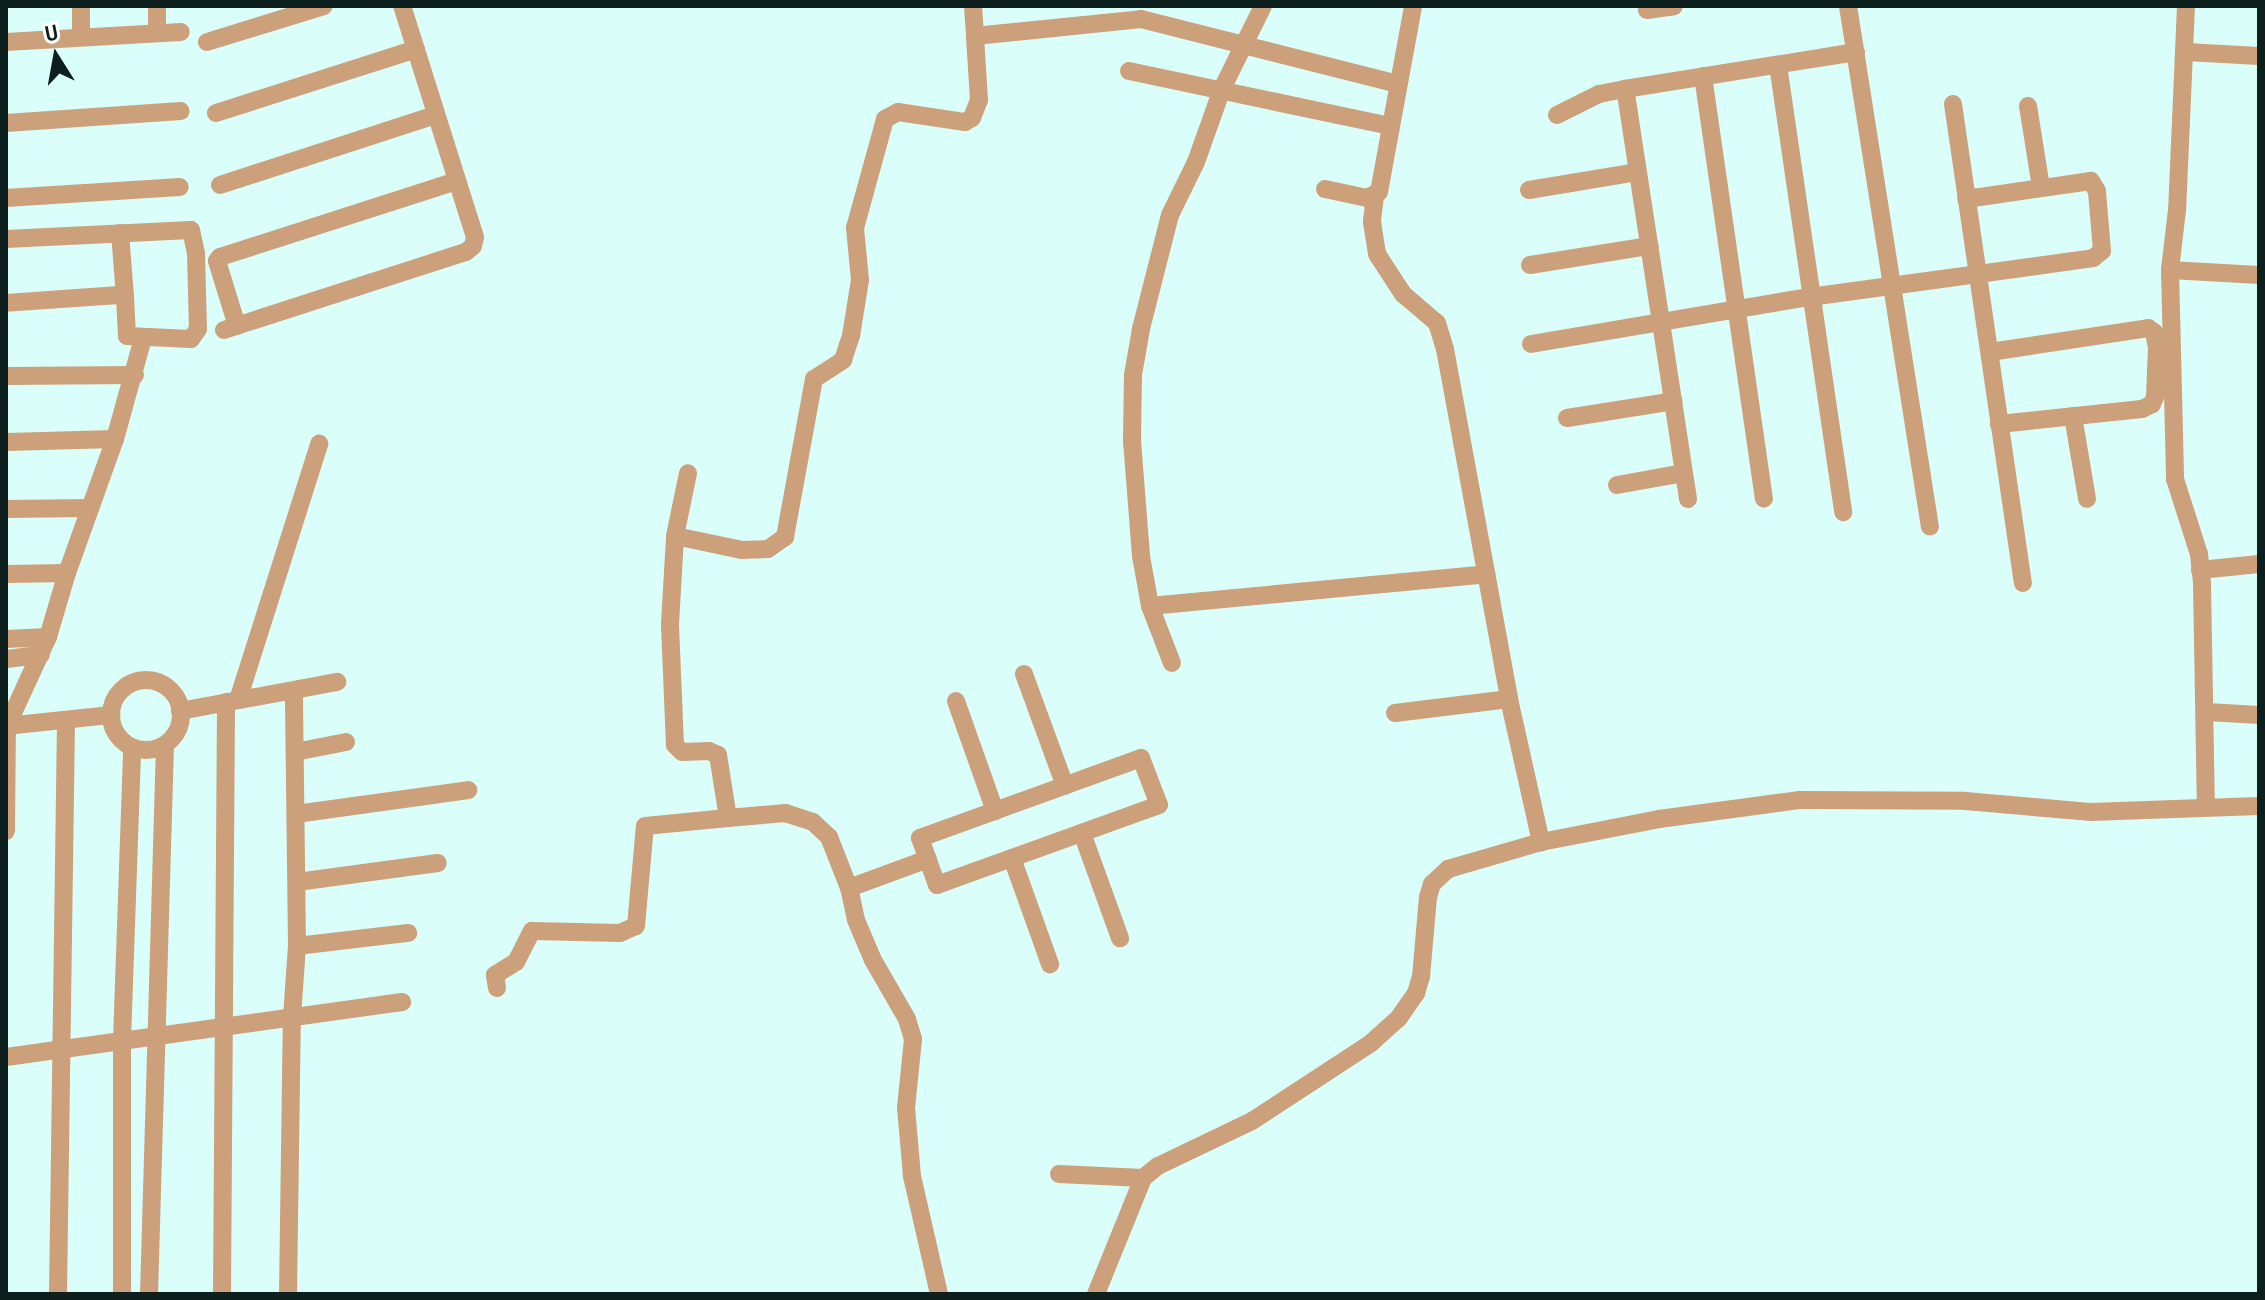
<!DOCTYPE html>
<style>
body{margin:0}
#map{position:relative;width:2265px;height:1300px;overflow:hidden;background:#dafef9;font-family:"Archivo Narrow",sans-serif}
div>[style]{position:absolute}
.minor>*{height:18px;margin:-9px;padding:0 9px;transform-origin:9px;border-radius:9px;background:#cca07b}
.minor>.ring{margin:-9px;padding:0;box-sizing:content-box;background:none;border:18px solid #cca07b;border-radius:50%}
span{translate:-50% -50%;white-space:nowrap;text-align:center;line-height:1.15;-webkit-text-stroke:6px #fff;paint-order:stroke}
.frame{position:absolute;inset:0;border:8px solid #0d1f1d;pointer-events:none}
.north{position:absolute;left:16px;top:16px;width:80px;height:80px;-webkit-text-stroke:6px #fff;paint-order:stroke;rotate:349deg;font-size:22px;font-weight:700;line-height:32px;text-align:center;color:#0d1f1d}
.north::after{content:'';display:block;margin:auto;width:28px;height:36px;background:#0d1f1d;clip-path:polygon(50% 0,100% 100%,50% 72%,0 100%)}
</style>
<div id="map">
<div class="minor">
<i style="left:81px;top:6px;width:30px;rotate:90deg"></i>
<i style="left:157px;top:6px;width:27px;rotate:90deg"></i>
<i style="left:973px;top:6px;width:30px;rotate:86deg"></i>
<i style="left:1263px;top:6px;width:93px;rotate:116.3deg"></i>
<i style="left:1222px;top:89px;width:77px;rotate:109.6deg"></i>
<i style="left:1196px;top:162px;width:59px;rotate:116.1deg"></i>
<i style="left:1170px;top:215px;width:118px;rotate:104.3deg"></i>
<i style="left:1141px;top:329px;width:47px;rotate:99.9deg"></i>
<i style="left:1133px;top:375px;width:66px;rotate:90.9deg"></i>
<i style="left:1132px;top:441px;width:115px;rotate:85.5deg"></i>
<i style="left:1141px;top:556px;width:51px;rotate:79.8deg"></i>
<i style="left:1150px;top:606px;width:338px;rotate:-5.4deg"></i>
<i style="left:1848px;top:6px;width:527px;rotate:81.06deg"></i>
<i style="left:2186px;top:6px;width:204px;rotate:92.5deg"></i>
<i style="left:2177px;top:210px;width:60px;rotate:96.7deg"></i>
<i style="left:2170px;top:270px;width:209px;rotate:88.6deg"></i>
<i style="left:2175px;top:479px;width:79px;rotate:72.3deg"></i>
<i style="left:2199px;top:554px;width:30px;rotate:84deg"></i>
<i style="left:2202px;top:584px;width:223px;rotate:89deg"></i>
<i style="left:1647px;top:10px;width:27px;rotate:-8deg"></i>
<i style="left:6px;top:42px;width:175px;rotate:-3.3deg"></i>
<i style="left:207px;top:42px;width:122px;rotate:-17.1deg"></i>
<i style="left:2186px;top:52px;width:73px;rotate:3.1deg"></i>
<i style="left:1778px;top:65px;width:452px;rotate:81.7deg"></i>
<i style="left:1129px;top:71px;width:267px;rotate:11.9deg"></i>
<i style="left:1703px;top:76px;width:427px;rotate:81.8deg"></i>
<i style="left:1953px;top:104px;width:484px;rotate:81.7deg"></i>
<i style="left:2028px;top:106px;width:82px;rotate:80.9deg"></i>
<i style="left:216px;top:113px;width:210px;rotate:-17.7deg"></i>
<i style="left:1557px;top:115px;width:47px;rotate:-26.6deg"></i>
<i style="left:1599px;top:94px;width:26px;rotate:-11deg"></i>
<i style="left:6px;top:123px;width:175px;rotate:-3.9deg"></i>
<i style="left:220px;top:185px;width:227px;rotate:-18deg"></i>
<i style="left:1325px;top:189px;width:43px;rotate:12.1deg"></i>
<i style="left:1367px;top:198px;width:13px;rotate:-27deg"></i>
<i style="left:1379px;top:192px;width:189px;rotate:-79.6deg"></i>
<i style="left:1529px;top:190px;width:109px;rotate:-9.5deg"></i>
<i style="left:1375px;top:196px;width:26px;rotate:97deg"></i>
<i style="left:1372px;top:222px;width:32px;rotate:81deg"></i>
<i style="left:1377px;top:254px;width:48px;rotate:57deg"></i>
<i style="left:1403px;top:294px;width:45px;rotate:40.5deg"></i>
<i style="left:1437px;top:323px;width:27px;rotate:73deg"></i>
<i style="left:1445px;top:349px;width:356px;rotate:79.6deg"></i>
<i style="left:1509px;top:699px;width:147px;rotate:77.4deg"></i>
<i style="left:6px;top:198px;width:174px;rotate:-3.6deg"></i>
<i style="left:120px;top:233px;width:63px;rotate:85.5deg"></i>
<i style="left:6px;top:239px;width:185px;rotate:-2.8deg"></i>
<i style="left:191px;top:230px;width:24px;rotate:78deg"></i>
<i style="left:196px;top:253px;width:76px;rotate:88.5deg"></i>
<i style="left:198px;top:329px;width:12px;rotate:125deg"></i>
<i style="left:191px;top:339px;width:64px;rotate:-177.3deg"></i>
<i style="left:127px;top:336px;width:40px;rotate:-92.9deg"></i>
<i style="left:125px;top:296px;width:6px;rotate:-171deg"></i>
<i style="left:119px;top:295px;width:113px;rotate:176deg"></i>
<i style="left:1530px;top:265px;width:121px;rotate:-9.1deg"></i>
<i style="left:2170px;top:270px;width:89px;rotate:3.2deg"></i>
<i style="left:237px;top:326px;width:68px;rotate:-107.1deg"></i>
<i style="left:217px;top:261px;width:5px;rotate:-53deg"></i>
<i style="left:220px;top:257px;width:249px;rotate:-17.8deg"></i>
<i style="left:224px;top:330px;width:254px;rotate:-17.9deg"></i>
<i style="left:466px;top:252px;width:9px;rotate:-41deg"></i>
<i style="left:473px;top:246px;width:9px;rotate:-77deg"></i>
<i style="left:475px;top:237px;width:242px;rotate:-107.5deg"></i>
<i style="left:1531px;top:344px;width:283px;rotate:-9.6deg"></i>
<i style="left:1810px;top:297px;width:286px;rotate:-7.8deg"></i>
<i style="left:2093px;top:258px;width:11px;rotate:-38deg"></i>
<i style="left:2102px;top:251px;width:60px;rotate:-94.8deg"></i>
<i style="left:2097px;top:191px;width:12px;rotate:-121deg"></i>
<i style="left:2091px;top:181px;width:126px;rotate:171.8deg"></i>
<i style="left:1990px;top:352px;width:160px;rotate:-8.6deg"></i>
<i style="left:2148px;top:328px;width:7px;rotate:34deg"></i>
<i style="left:2154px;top:332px;width:15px;rotate:79deg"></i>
<i style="left:2157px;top:347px;width:50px;rotate:92.3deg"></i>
<i style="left:2155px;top:397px;width:8px;rotate:113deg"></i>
<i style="left:2152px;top:404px;width:11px;rotate:153deg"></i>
<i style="left:2142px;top:409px;width:144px;rotate:174deg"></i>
<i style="left:6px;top:376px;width:129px;rotate:-0.4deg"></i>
<i style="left:2073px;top:416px;width:84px;rotate:80.4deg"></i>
<i style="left:1567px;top:418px;width:108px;rotate:-9deg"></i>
<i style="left:6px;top:442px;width:109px;rotate:-1.6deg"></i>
<i style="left:1617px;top:485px;width:67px;rotate:-10.3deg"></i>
<i style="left:1688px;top:499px;width:415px;rotate:-98.7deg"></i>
<i style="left:1625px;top:89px;width:234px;rotate:-9.1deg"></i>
<i style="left:6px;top:509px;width:84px;rotate:-0.7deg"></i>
<i style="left:675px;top:536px;width:64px;rotate:-78.3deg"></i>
<i style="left:2200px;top:570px;width:59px;rotate:-5.8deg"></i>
<i style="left:6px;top:574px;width:61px;rotate:-0.9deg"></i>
<i style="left:1150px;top:606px;width:61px;rotate:68.9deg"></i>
<i style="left:6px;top:639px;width:42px;rotate:-2.7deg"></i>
<i style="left:6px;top:659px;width:35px;rotate:-7deg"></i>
<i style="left:1024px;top:674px;width:119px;rotate:69.9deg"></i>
<i class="ring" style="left:111px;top:680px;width:52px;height:52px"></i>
<i style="left:238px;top:700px;width:269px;rotate:-72.4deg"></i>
<i style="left:956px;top:701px;width:117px;rotate:70.5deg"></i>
<i style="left:180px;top:711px;width:160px;rotate:-10.5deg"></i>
<i style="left:2207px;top:712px;width:52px;rotate:3.3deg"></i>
<i style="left:1395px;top:713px;width:115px;rotate:-7deg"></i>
<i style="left:6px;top:726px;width:106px;rotate:-6deg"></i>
<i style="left:295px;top:752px;width:52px;rotate:-11.1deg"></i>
<i style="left:1141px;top:758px;width:50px;rotate:69deg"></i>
<i style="left:1159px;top:805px;width:236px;rotate:160.2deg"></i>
<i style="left:937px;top:885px;width:50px;rotate:-109.9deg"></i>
<i style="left:920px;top:838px;width:235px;rotate:-19.9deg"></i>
<i style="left:296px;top:814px;width:174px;rotate:-7.9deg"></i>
<i style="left:6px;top:831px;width:105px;rotate:-89.5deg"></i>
<i style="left:7px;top:726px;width:98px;rotate:-65.3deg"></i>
<i style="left:48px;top:637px;width:67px;rotate:-73.5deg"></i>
<i style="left:67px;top:573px;width:142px;rotate:-70.3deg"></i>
<i style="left:115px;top:439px;width:105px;rotate:-74.5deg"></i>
<i style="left:1082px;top:833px;width:112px;rotate:70.1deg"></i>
<i style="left:1012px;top:858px;width:113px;rotate:70.3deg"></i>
<i style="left:297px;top:882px;width:142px;rotate:-7.7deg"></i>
<i style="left:849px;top:888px;width:84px;rotate:-20.2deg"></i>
<i style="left:297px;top:946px;width:112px;rotate:-6.7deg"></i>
<i style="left:497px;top:988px;width:13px;rotate:-99deg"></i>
<i style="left:495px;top:975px;width:25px;rotate:-32deg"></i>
<i style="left:516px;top:962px;width:35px;rotate:-63deg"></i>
<i style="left:532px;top:931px;width:88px;rotate:1.3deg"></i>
<i style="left:620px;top:933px;width:17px;rotate:-24deg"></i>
<i style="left:636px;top:926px;width:100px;rotate:-84.9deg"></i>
<i style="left:645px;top:826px;width:83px;rotate:-5.5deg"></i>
<i style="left:6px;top:1057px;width:400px;rotate:-7.9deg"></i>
<i style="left:1059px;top:1174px;width:84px;rotate:2.7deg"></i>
<i style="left:58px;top:1294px;width:574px;rotate:-89.2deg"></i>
<i style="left:122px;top:1294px;width:254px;rotate:-90deg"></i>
<i style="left:122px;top:1040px;width:293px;rotate:-88deg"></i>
<i style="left:149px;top:1294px;width:549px;rotate:-88.33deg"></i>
<i style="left:222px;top:1294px;width:592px;rotate:-89.61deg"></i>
<i style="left:288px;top:1294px;width:277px;rotate:-89.2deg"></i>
<i style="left:292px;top:1017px;width:71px;rotate:-86deg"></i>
<i style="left:297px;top:946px;width:254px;rotate:-90.7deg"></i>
<i style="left:939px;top:1294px;width:121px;rotate:-102.9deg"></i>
<i style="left:912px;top:1176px;width:68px;rotate:-95deg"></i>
<i style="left:906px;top:1108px;width:69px;rotate:-84.2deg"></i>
<i style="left:913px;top:1039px;width:21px;rotate:-107deg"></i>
<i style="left:907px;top:1019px;width:68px;rotate:-120deg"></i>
<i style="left:873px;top:960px;width:43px;rotate:-113deg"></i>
<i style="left:856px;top:920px;width:33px;rotate:-102deg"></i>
<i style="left:849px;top:888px;width:55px;rotate:-111.4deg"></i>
<i style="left:829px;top:837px;width:22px;rotate:-137deg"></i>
<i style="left:813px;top:822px;width:28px;rotate:-162deg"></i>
<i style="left:786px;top:813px;width:58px;rotate:175.1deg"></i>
<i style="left:728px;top:818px;width:64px;rotate:-99deg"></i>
<i style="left:718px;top:755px;width:10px;rotate:-156deg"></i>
<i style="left:709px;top:751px;width:27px;rotate:178deg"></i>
<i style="left:682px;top:752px;width:10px;rotate:-135deg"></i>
<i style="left:675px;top:745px;width:121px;rotate:-92.4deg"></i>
<i style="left:670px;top:624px;width:88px;rotate:-86.7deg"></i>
<i style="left:675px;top:536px;width:68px;rotate:11.8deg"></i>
<i style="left:742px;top:550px;width:26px;rotate:-2deg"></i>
<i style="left:768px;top:549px;width:21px;rotate:-35deg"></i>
<i style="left:785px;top:537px;width:161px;rotate:-79.6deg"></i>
<i style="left:814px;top:379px;width:35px;rotate:-33deg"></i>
<i style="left:843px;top:360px;width:25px;rotate:-72deg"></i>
<i style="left:851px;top:336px;width:57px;rotate:-80.9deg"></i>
<i style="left:860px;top:280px;width:52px;rotate:-95.5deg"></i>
<i style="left:855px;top:228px;width:113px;rotate:-74.6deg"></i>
<i style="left:885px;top:119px;width:15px;rotate:-28deg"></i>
<i style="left:898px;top:112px;width:68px;rotate:8.5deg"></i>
<i style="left:965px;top:122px;width:8px;rotate:-30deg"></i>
<i style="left:972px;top:118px;width:19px;rotate:-69deg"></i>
<i style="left:979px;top:100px;width:64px;rotate:-93.6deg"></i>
<i style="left:975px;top:36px;width:167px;rotate:-5.8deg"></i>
<i style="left:1141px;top:19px;width:265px;rotate:14.2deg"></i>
<i style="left:1096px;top:1294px;width:125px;rotate:-67.9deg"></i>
<i style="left:1143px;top:1178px;width:19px;rotate:-39deg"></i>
<i style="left:1158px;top:1166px;width:104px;rotate:-25.6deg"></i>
<i style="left:1252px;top:1121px;width:142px;rotate:-33.2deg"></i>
<i style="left:1371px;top:1043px;width:36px;rotate:-42deg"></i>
<i style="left:1398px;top:1019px;width:32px;rotate:-55deg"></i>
<i style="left:1416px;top:993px;width:17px;rotate:-73deg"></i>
<i style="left:1421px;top:977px;width:80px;rotate:-85deg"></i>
<i style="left:1428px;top:897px;width:14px;rotate:-73deg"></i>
<i style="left:1432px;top:884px;width:22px;rotate:-43deg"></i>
<i style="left:1448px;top:869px;width:97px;rotate:-16.2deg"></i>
<i style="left:1541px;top:842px;width:120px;rotate:-11deg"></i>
<i style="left:1659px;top:819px;width:141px;rotate:-7.7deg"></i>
<i style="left:1799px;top:800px;width:166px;rotate:0.3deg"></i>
<i style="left:1965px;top:801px;width:125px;rotate:5deg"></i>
<i style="left:2090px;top:812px;width:169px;rotate:-2deg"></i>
</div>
<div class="frame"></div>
<div class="north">U</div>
</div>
